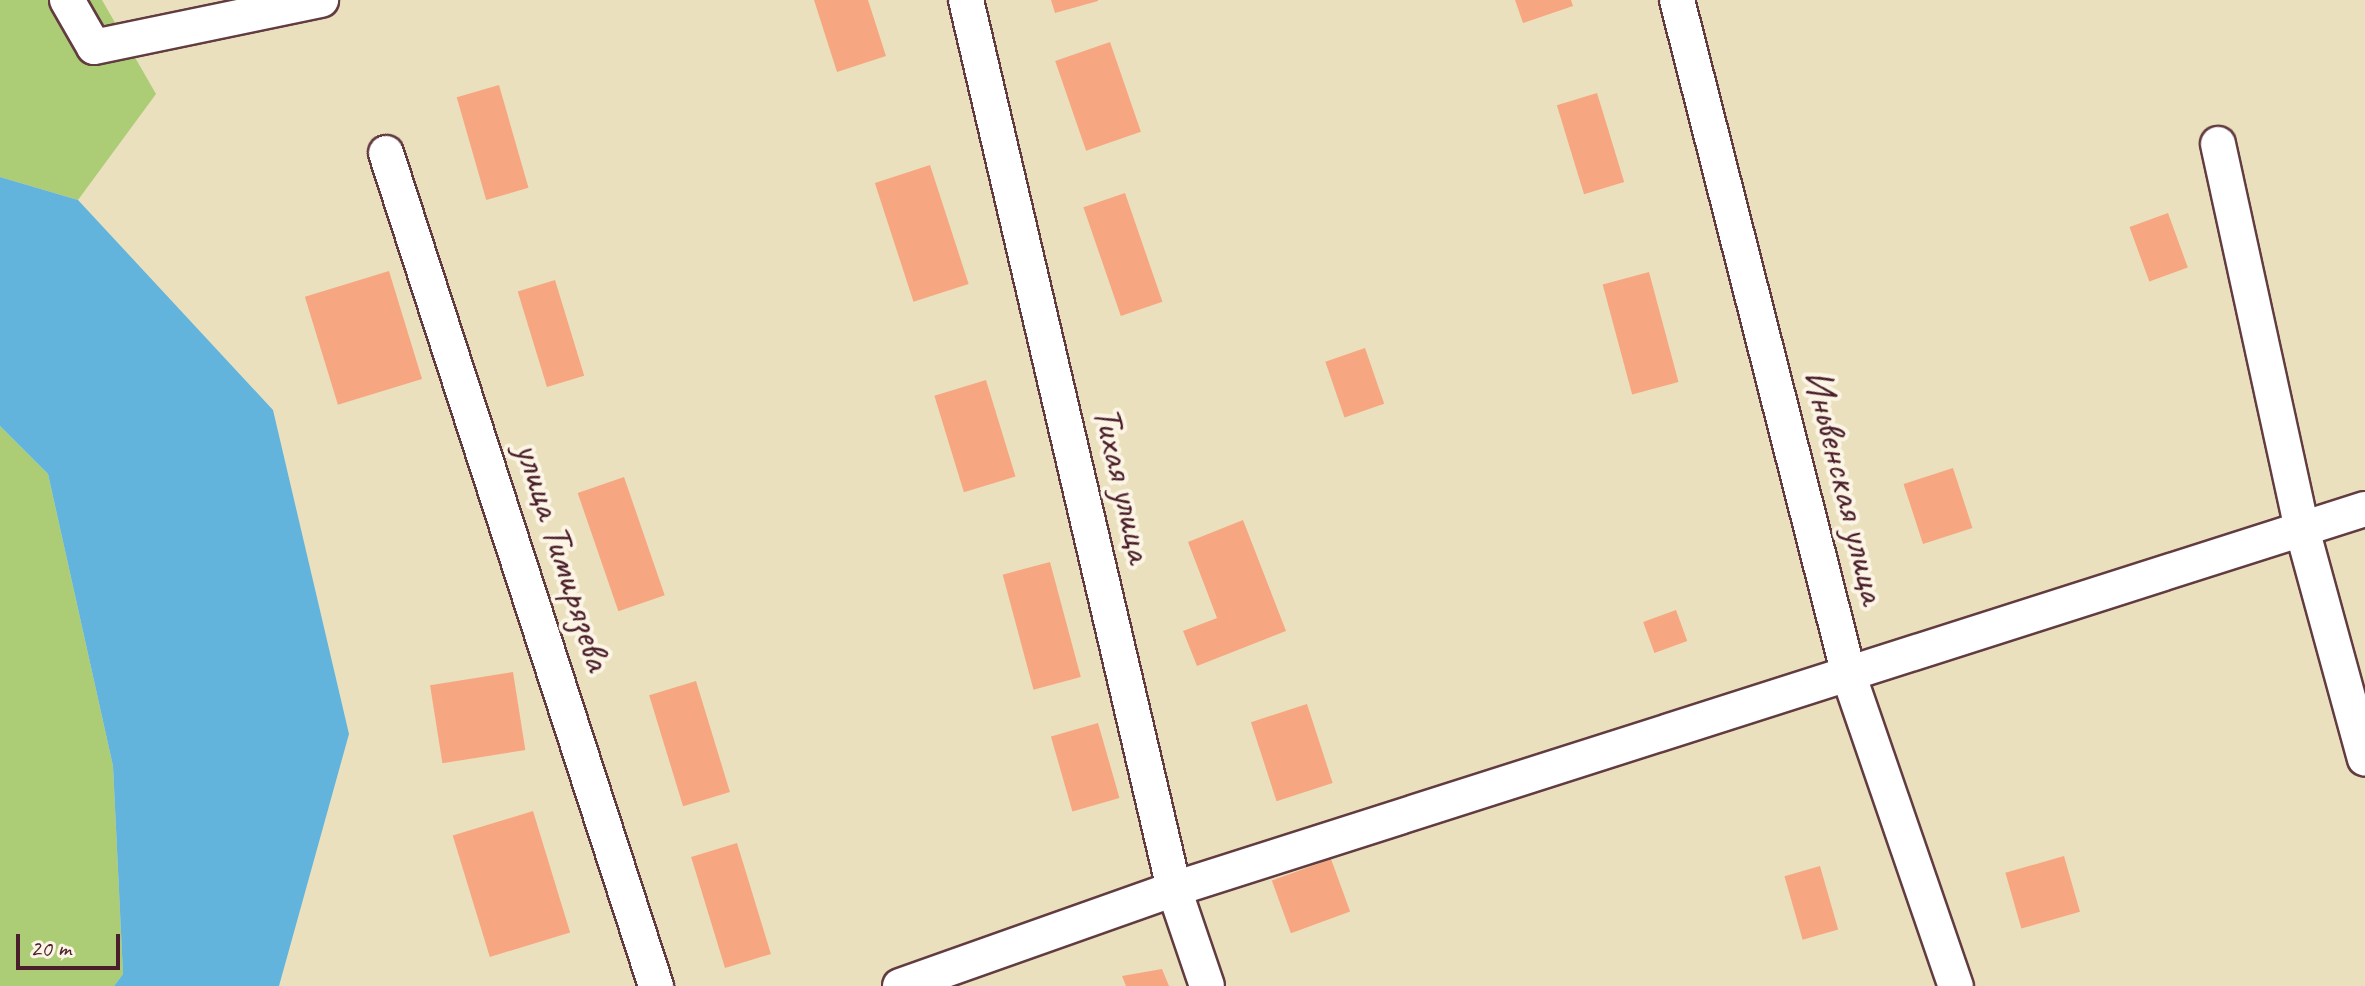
<!DOCTYPE html>
<meta charset="utf-8">
<style>
body{margin:0}
#map{position:relative;width:2365px;height:986px;overflow:hidden;background:#ebe0bd;font-family:Caveat,sans-serif}
div>[style]{position:absolute}
.green>*{inset:0;background:#accd76}
.water>*{inset:0;background:#62b4dd}
.building>*{inset:0;background:#f6a782;transform-origin:0 0}
.roads{filter:drop-shadow(2px 0 #623c41) drop-shadow(-2px 0 #623c41) drop-shadow(0 2px #623c41) drop-shadow(0 -2px #623c41)}
.street>*{height:34px;margin:-17px;padding:0 17px;transform-origin:17px;border-radius:17px;background:#fff}
span{translate:-50% -50%;white-space:nowrap;text-align:center;line-height:1.15;-webkit-text-stroke:8px #fcf5e5;paint-order:stroke}
.street-label{font-size:40px;color:#4a1f2b}
.scale{position:absolute;left:16px;top:934px;width:104px;height:36px;box-sizing:border-box;border:4px solid #4a1f2b;border-top:0;padding-left:10px;font-size:24px;line-height:28px;white-space:nowrap;color:#4a1f2b;-webkit-text-stroke:6px #fcf5e5;paint-order:stroke}
</style>
<div id="map">
<div class="green">
<i style="clip-path:polygon(0 0,102px 0,156px 94px,78px 200px,0 177px)"></i>
<i style="clip-path:polygon(0 426px,48px 474px,113px 766px,123px 974px,114px 986px,0 986px)"></i>
</div>
<div class="water">
<i style="clip-path:polygon(0 177px,78px 200px,273px 410px,349px 734px,279px 986px,114px 986px,123px 974px,113px 766px,48px 474px,0 426px)"></i>
</div>
<div class="building">
<i style="clip-path:polygon(814px 0,868px 0,886px 56px,837px 72px)"></i>
<i style="clip-path:polygon(1051px 0,1098px 0,1098px 1px,1055px 13px)"></i>
<i style="clip-path:polygon(1515px 0,1571px 0,1573px 6px,1523px 23px)"></i>
<i style="left:1110px;top:42px;width:95px;height:58px;rotate:71deg"></i>
<i style="left:499px;top:85px;width:107px;height:44px;rotate:74deg"></i>
<i style="left:1597px;top:93px;width:93px;height:42px;rotate:73deg"></i>
<i style="left:930px;top:165px;width:125px;height:58px;rotate:72deg"></i>
<i style="left:1125px;top:193px;width:115px;height:44px;rotate:71deg"></i>
<i style="left:2168px;top:213px;width:58px;height:41px;rotate:70deg"></i>
<i style="left:389px;top:271px;width:113px;height:88px;rotate:73deg"></i>
<i style="left:1649px;top:272px;width:114px;height:48px;rotate:75deg"></i>
<i style="left:555px;top:280px;width:100px;height:39px;rotate:73deg"></i>
<i style="left:1365px;top:348px;width:59px;height:42px;rotate:71deg"></i>
<i style="left:986px;top:380px;width:101px;height:54px;rotate:73deg"></i>
<i style="left:1953px;top:468px;width:63px;height:52px;rotate:72deg"></i>
<i style="left:624px;top:477px;width:125px;height:49px;rotate:71deg"></i>
<i style="clip-path:polygon(1243px 520px,1286px 631px,1197px 666px,1183px 631px,1217px 618px,1188px 542px)"></i>
<i style="left:1050px;top:562px;width:119px;height:49px;rotate:75deg"></i>
<i style="left:1676px;top:610px;width:33px;height:35px;rotate:70deg"></i>
<i style="left:513px;top:672px;width:79px;height:84px;rotate:81deg"></i>
<i style="left:696px;top:681px;width:116px;height:49px;rotate:73deg"></i>
<i style="left:1307px;top:704px;width:83px;height:59px;rotate:72deg"></i>
<i style="left:1098px;top:723px;width:78px;height:49px;rotate:74deg"></i>
<i style="left:533px;top:811px;width:127px;height:84px;rotate:73deg"></i>
<i style="left:737px;top:843px;width:116px;height:48px;rotate:73deg"></i>
<i style="left:2064px;top:856px;width:58px;height:61px;rotate:74deg"></i>
<i style="left:1331px;top:859px;width:56px;height:63px;rotate:70deg"></i>
<i style="left:1820px;top:866px;width:66px;height:37px;rotate:74deg"></i>
<i style="clip-path:polygon(1162px 969px,1169px 986px,1126px 986px,1122px 976px)"></i>
</div>
<div class="roads">
<div class="street">
<i style="left:67px;top:0;width:54px;rotate:60.1deg"></i>
<i style="left:94px;top:47px;width:232px;rotate:-11.7deg"></i>
<i style="left:966px;top:0;width:913px;rotate:76.83deg"></i>
<i style="left:1174px;top:889px;width:102px;rotate:71.2deg"></i>
<i style="left:1677px;top:0;width:701px;rotate:75.71deg"></i>
<i style="left:1850px;top:679px;width:325px;rotate:71deg"></i>
<i style="left:2218px;top:144px;width:394px;rotate:77.7deg"></i>
<i style="left:2302px;top:529px;width:238px;rotate:74.7deg"></i>
<i style="left:386px;top:153px;width:876px;rotate:72.04deg"></i>
<i style="left:900px;top:986px;width:291px;rotate:-19.5deg"></i>
<i style="left:1174px;top:889px;width:1250px;rotate:-17.7deg"></i>
</div>
</div>
<div class="street-label">
<span style="left:1124px;top:484px;rotate:77deg">Тихая улица</span>
<span style="left:1846px;top:486px;rotate:76deg">Иньвенская улица</span>
<span style="left:564px;top:556px;rotate:72deg">улица Тимирязева</span>
</div>
<div class="scale">20 m</div>
</div>
